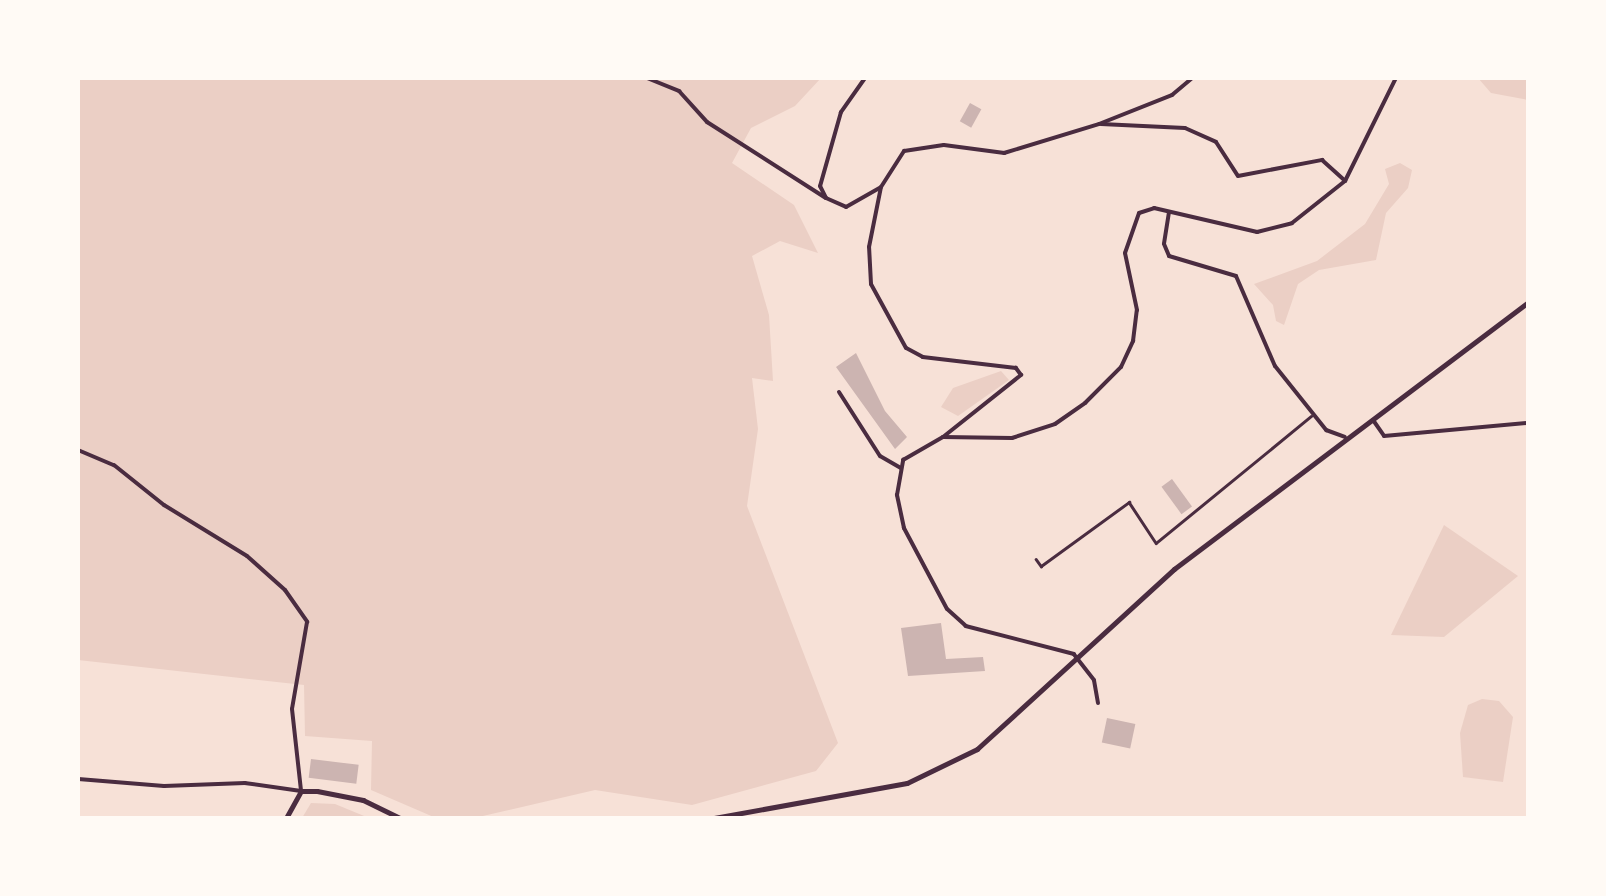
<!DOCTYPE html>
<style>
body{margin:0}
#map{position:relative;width:1606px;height:896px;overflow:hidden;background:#f7e1d7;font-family:"DejaVu Sans",sans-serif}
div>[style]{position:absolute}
.green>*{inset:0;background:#ebcfc5}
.building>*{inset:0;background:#ccb4b1;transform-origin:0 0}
.service>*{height:2.5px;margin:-1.25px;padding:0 1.25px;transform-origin:1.25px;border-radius:1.25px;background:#4a2c40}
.minor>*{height:4px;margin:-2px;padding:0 2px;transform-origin:2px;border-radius:2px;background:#4a2c40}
.tertiary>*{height:5px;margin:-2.5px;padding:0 2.5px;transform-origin:2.5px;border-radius:2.5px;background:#4a2c40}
span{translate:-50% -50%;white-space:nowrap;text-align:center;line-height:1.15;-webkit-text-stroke:8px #fffaf5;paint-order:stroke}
.frame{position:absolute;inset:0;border:80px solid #fffaf5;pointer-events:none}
</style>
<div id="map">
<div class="green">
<i style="clip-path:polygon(78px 78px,821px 78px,795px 106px,751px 128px,732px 163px,794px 205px,818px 253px,780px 241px,752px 256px,769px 315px,773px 381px,752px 378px,758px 429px,747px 506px,838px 743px,816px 771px,692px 805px,595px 790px,474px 818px,436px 818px,371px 790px,372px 741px,305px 736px,304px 685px,78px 660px)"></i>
<i style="clip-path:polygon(1478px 78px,1528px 78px,1528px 100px,1491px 93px)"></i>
<i style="clip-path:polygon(1400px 163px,1412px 170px,1408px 188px,1386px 213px,1376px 260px,1319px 270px,1298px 284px,1284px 325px,1276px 321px,1273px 305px,1254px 284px,1317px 261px,1365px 224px,1389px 184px,1385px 169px)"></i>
<i style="clip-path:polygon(1001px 371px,1009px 380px,958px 416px,941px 407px,953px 388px)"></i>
<i style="clip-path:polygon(1444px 525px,1518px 576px,1444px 637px,1391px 635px)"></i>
<i style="clip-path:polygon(1482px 699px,1499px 701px,1513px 717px,1503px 782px,1463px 777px,1460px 733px,1468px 705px)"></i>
<i style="clip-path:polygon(311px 803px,335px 804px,369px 818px,302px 818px)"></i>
</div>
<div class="building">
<i style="left:970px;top:103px;width:13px;height:21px;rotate:29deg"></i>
<i style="clip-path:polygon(856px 353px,885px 411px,907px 437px,895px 449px,836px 367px)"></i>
<i style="left:1172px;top:479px;width:34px;height:13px;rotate:54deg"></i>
<i style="clip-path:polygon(941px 623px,946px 659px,983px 657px,985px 671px,908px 676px,901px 628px)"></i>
<i style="left:1107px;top:718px;width:29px;height:25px;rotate:12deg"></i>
<i style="left:311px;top:759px;width:48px;height:19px;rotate:7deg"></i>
</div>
<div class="service">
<i style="left:1036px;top:559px;width:9px;rotate:54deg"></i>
<i style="left:1041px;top:566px;width:109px;rotate:-36deg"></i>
<i style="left:1129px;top:502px;width:49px;rotate:56.6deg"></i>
<i style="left:1156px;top:543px;width:200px;rotate:-39.3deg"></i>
</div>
<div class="minor">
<i style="left:647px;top:78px;width:35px;rotate:22deg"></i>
<i style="left:679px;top:91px;width:42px;rotate:47.9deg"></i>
<i style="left:707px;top:122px;width:141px;rotate:32.6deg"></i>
<i style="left:865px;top:78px;width:42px;rotate:125.2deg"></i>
<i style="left:841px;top:112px;width:77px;rotate:105.8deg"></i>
<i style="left:820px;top:186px;width:13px;rotate:63deg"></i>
<i style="left:826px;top:198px;width:22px;rotate:24deg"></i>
<i style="left:846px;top:207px;width:40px;rotate:-29.7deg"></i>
<i style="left:1101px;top:124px;width:84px;rotate:2.7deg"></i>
<i style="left:1185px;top:128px;width:34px;rotate:24deg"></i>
<i style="left:1216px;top:142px;width:40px;rotate:57.1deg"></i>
<i style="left:1238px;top:176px;width:86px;rotate:-10.8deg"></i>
<i style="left:1322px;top:160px;width:31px;rotate:42deg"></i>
<i style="left:1169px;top:212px;width:32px;rotate:99deg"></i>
<i style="left:1164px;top:244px;width:13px;rotate:67deg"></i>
<i style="left:1169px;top:256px;width:70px;rotate:16.6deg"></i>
<i style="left:1236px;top:276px;width:98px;rotate:66.6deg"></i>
<i style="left:1275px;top:366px;width:82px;rotate:51.4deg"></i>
<i style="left:1326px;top:430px;width:20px;rotate:20deg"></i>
<i style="left:839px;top:392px;width:76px;rotate:57.4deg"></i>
<i style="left:880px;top:456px;width:24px;rotate:30deg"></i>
<i style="left:1373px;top:420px;width:19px;rotate:55deg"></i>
<i style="left:1384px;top:436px;width:145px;rotate:-5.2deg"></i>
<i style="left:943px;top:437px;width:69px;rotate:0.8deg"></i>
<i style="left:1012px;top:438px;width:45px;rotate:-18deg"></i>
<i style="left:1055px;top:424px;width:37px;rotate:-35deg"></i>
<i style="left:1085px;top:403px;width:51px;rotate:-45deg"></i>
<i style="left:1121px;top:367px;width:29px;rotate:-65deg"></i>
<i style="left:1133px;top:341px;width:31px;rotate:-83deg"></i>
<i style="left:1137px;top:310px;width:58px;rotate:-101.9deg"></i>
<i style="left:1125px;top:253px;width:42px;rotate:-70.7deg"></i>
<i style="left:1139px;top:213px;width:16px;rotate:-18deg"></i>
<i style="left:1154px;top:208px;width:106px;rotate:13.1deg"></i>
<i style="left:1257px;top:232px;width:36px;rotate:-14deg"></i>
<i style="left:1292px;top:223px;width:68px;rotate:-38.4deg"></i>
<i style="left:1345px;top:181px;width:115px;rotate:-63.7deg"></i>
<i style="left:78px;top:450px;width:39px;rotate:23deg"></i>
<i style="left:114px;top:465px;width:64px;rotate:38.7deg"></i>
<i style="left:164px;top:505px;width:97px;rotate:31.6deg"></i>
<i style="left:247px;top:556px;width:51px;rotate:41.8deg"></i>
<i style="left:285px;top:590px;width:39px;rotate:55deg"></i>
<i style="left:307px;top:622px;width:88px;rotate:99.8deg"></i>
<i style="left:292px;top:709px;width:82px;rotate:83.7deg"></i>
<i style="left:301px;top:791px;width:57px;rotate:-171.9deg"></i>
<i style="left:245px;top:783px;width:81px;rotate:177.9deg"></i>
<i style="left:164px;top:786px;width:86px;rotate:-175.3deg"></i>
<i style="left:1098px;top:703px;width:23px;rotate:-100deg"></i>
<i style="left:1094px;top:680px;width:33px;rotate:-128deg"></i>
<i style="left:1074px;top:654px;width:112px;rotate:-165.5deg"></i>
<i style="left:966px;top:626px;width:25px;rotate:-138deg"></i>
<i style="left:947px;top:609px;width:92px;rotate:-118deg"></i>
<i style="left:904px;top:528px;width:34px;rotate:-102deg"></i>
<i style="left:897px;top:495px;width:36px;rotate:-80deg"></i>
<i style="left:903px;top:460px;width:46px;rotate:-29.9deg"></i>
<i style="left:943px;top:437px;width:100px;rotate:-38.5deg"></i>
<i style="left:1021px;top:375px;width:9px;rotate:-126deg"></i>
<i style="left:1016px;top:368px;width:94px;rotate:-173.3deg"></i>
<i style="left:923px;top:357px;width:19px;rotate:-152deg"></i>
<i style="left:906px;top:348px;width:73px;rotate:-118.7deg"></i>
<i style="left:871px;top:284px;width:37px;rotate:-93deg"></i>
<i style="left:869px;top:247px;width:61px;rotate:-78.7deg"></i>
<i style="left:881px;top:187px;width:43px;rotate:-57.4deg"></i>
<i style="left:904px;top:151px;width:40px;rotate:-8.5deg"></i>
<i style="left:944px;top:145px;width:61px;rotate:7.6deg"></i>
<i style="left:1004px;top:153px;width:99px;rotate:-17deg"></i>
<i style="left:1099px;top:124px;width:79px;rotate:-21.7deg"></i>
<i style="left:1172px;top:95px;width:26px;rotate:-40deg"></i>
</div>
<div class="tertiary">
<i style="left:286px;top:818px;width:31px;rotate:-61deg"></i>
<i style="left:301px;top:791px;width:16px"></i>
<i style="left:317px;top:791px;width:47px;rotate:11.1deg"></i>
<i style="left:363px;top:800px;width:41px;rotate:25.9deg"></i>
<i style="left:714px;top:818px;width:196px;rotate:-10.3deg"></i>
<i style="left:907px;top:783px;width:78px;rotate:-25.9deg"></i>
<i style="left:977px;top:749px;width:267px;rotate:-42.4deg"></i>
<i style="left:1174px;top:569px;width:443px;rotate:-37deg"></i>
</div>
<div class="frame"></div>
</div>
